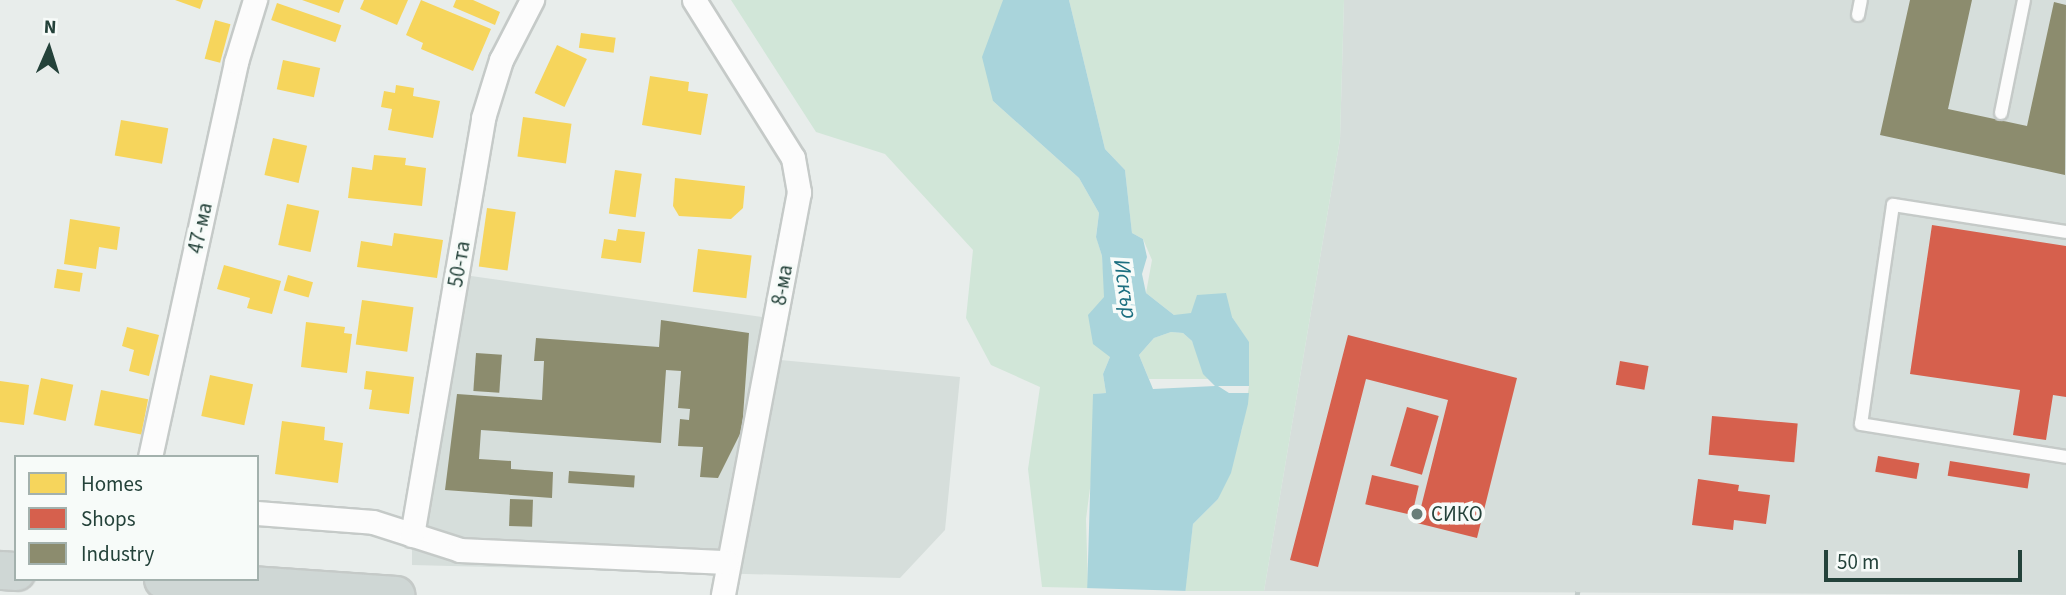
<!DOCTYPE html>
<meta charset="utf-8">
<style>
body{margin:0}
#map{position:relative;width:2066px;height:595px;overflow:hidden;background:#e8edeb;font-family:"Source Sans 3",sans-serif}
div>[style]{position:absolute}
.built>*{inset:0;background:#d6dedb}
.green>*{inset:0;background:#d1e6d8}
.water>*{inset:0;background:#a9d4db}
.pier>*{inset:0;background:#e8edeb}
.homes>*{inset:0;background:#f6d55c;transform-origin:0 0}
.shops>*{inset:0;background:#d6604d;transform-origin:0 0}
.industry>*{inset:0;background:#8c8c6e;transform-origin:0 0}
.path>*{height:4.5px;margin-top:-2.25px;transform-origin:0;background:repeating-linear-gradient(90deg,#c3ccca 0 3.5px,transparent 0 8.5px)}
.roads{filter:drop-shadow(2px 0 #c5cac8) drop-shadow(-2px 0 #c5cac8) drop-shadow(0 2px #c5cac8) drop-shadow(0 -2px #c5cac8)}
.service>*{height:12px;margin:-6px;padding:0 6px;transform-origin:6px;border-radius:6px;background:#fcfcfc}
.minor>*{height:23px;margin:-11.5px;padding:0 11.5px;transform-origin:11.5px;border-radius:11.5px;background:#fcfcfc}
.primary>*{height:37px;margin:-18.5px;padding:0 18.5px;transform-origin:18.5px;border-radius:18.5px;background:#cfd7d5}
.dots>*{width:19px;height:19px;translate:-50% -50%;box-sizing:border-box;border:4px solid #f7fbf9;border-radius:50%}
span{translate:-50% -50%;white-space:nowrap;text-align:center;line-height:1.15;-webkit-text-stroke:7px #f7fbf9;paint-order:stroke}
.street-label{font-size:21px;color:#24423a}
.poi-label{font-size:21px;color:#24423a}
.left{translate:0 -50%;text-align:left}
.water-label{font-size:23px;color:#1c6f80;font-style:italic}
.legend{position:absolute;left:14px;top:455px;width:245px;height:126px;box-sizing:border-box;background:#f7fbf9;border:2px solid #a3b1ad;margin:0;padding:9px 12px;list-style:none;font-size:21px;color:#24423a}
.legend li{display:flex;align-items:center;gap:14px;height:35px}
.legend b{width:35px;border:2px solid #a3b1ad}
.north{position:absolute;left:14px;top:14px;width:70px;height:70px;-webkit-text-stroke:5px #f7fbf9;paint-order:stroke;rotate:3deg;font-size:19px;font-weight:700;line-height:28px;text-align:center;color:#24423a}
.north::after{content:'';display:block;margin:auto;width:24px;height:32px;background:#24423a;clip-path:polygon(50% 0,100% 100%,50% 72%,0 100%)}
.scale{position:absolute;left:1824px;top:550px;width:198px;height:32px;box-sizing:border-box;border:4px solid #24423a;border-top:0;padding-left:9px;font-size:21px;line-height:24px;white-space:nowrap;color:#24423a;-webkit-text-stroke:5px #f7fbf9;paint-order:stroke}
</style>
<div id="map">
<div class="built">
<i style="clip-path:polygon(1344px 0,2066px 0,2066px 595px,1264px 591px,1340px 139px)"></i>
<i style="clip-path:polygon(457px 274px,776px 319px,770px 359px,960px 377px,945px 530px,900px 578px,412px 565px,412px 535px)"></i>
</div>
<div class="green">
<i style="clip-path:polygon(731px 0,1003px 0,993px 101px,1079px 178px,1099px 213px,1096px 236px,1102px 256px,1110px 357px,1103px 374px,1106px 393px,1094px 394px,1092px 473px,1086px 519px,1088px 588px,1042px 587px,1028px 469px,1040px 387px,991px 365px,966px 318px,973px 250px,885px 154px,816px 132px)"></i>
<i style="clip-path:polygon(1069px 0,1344px 0,1340px 139px,1264px 591px,1185px 591px,1193px 524px,1218px 499px,1242px 429px,1249px 386px,1249px 343px,1232px 317px,1174px 315px,1146px 293px,1152px 260px,1143px 239px,1132px 233px,1125px 170px,1105px 149px)"></i>
<i style="clip-path:polygon(1171px 332px,1183px 333px,1192px 341px,1208px 379px,1149px 379px,1139px 355px,1154px 338px)"></i>
</div>
<div class="water">
<i style="clip-path:polygon(evenodd,1003px 0,1069px 0,1105px 149px,1125px 170px,1132px 233px,1143px 239px,1147px 257px,1142px 274px,1146px 293px,1174px 315px,1191px 313px,1197px 295px,1226px 293px,1232px 317px,1249px 342px,1249px 386px,1218px 386px,1229px 393px,1249px 393px,1248px 404px,1231px 473px,1218px 499px,1193px 524px,1185px 595px,1087px 595px,1093px 394px,1106px 393px,1103px 374px,1110px 357px,1093px 344px,1088px 315px,1104px 297px,1102px 256px,1096px 237px,1099px 213px,1079px 178px,993px 101px,982px 57px,1003px 0,1171px 332px,1183px 333px,1192px 341px,1203px 374px,1215px 386px,1153px 389px,1139px 355px,1154px 338px,1171px 332px)"></i>
</div>
<div class="pier">
<i style="clip-path:polygon(1084px 588px,1188px 591px,1188px 595px,1083px 595px)"></i>
</div>
<div class="homes">
<i style="clip-path:polygon(175px 0,203px 0,200px 9px)"></i>
<i style="clip-path:polygon(302px 0,344px 0,339px 13px)"></i>
<i style="clip-path:polygon(364px 0,408px 0,397px 25px,360px 9px)"></i>
<i style="clip-path:polygon(421px 0,491px 29px,473px 71px,421px 49px,423px 43px,406px 35px)"></i>
<i style="clip-path:polygon(456px 0,473px 0,500px 12px,495px 25px,453px 7px)"></i>
<i style="left:277px;top:3px;width:68px;height:18px;rotate:19deg"></i>
<i style="left:215px;top:20px;width:16px;height:40px;rotate:15deg"></i>
<i style="left:581px;top:33px;width:35px;height:15px;rotate:8deg"></i>
<i style="left:557px;top:45px;width:33px;height:53px;rotate:25deg"></i>
<i style="left:283px;top:60px;width:38px;height:30px;rotate:12deg"></i>
<i style="clip-path:polygon(650px 76px,689px 82px,688px 91px,708px 94px,701px 135px,642px 125px)"></i>
<i style="clip-path:polygon(396px 85px,414px 88px,413px 96px,440px 101px,433px 138px,388px 130px,392px 109px,381px 107px,384px 91px,395px 93px)"></i>
<i style="left:523px;top:117px;width:49px;height:40px;rotate:8deg"></i>
<i style="left:121px;top:120px;width:48px;height:36px;rotate:10deg"></i>
<i style="left:273px;top:138px;width:35px;height:38px;rotate:13deg"></i>
<i style="clip-path:polygon(374px 155px,406px 158px,405px 165px,426px 168px,422px 206px,348px 198px,352px 167px,372px 170px)"></i>
<i style="left:615px;top:170px;width:27px;height:44px;rotate:8deg"></i>
<i style="clip-path:polygon(675px 178px,745px 186px,743px 208px,731px 219px,679px 216px,673px 206px)"></i>
<i style="left:287px;top:204px;width:33px;height:42px;rotate:12deg"></i>
<i style="left:487px;top:208px;width:29px;height:59px;rotate:8deg"></i>
<i style="clip-path:polygon(70px 219px,120px 227px,117px 250px,99px 247px,96px 269px,64px 264px)"></i>
<i style="clip-path:polygon(618px 229px,645px 232px,641px 263px,601px 258px,604px 239px,616px 241px)"></i>
<i style="clip-path:polygon(394px 233px,443px 240px,437px 278px,357px 267px,361px 241px,392px 246px)"></i>
<i style="left:698px;top:249px;width:54px;height:43px;rotate:7deg"></i>
<i style="clip-path:polygon(224px 265px,281px 281px,272px 314px,247px 308px,250px 298px,217px 289px)"></i>
<i style="left:57px;top:269px;width:26px;height:19px;rotate:9deg"></i>
<i style="left:288px;top:275px;width:26px;height:16px;rotate:16deg"></i>
<i style="left:362px;top:300px;width:52px;height:45px;rotate:8deg"></i>
<i style="clip-path:polygon(306px 322px,345px 327px,344px 333px,352px 334px,347px 373px,301px 367px)"></i>
<i style="clip-path:polygon(127px 327px,159px 335px,149px 376px,129px 371px,134px 350px,122px 346px)"></i>
<i style="clip-path:polygon(366px 371px,414px 377px,409px 414px,369px 409px,372px 390px,364px 389px)"></i>
<i style="left:210px;top:375px;width:44px;height:42px;rotate:12deg"></i>
<i style="left:41px;top:378px;width:33px;height:37px;rotate:12deg"></i>
<i style="clip-path:polygon(0 381px,29px 385px,24px 425px,0 422px)"></i>
<i style="left:101px;top:390px;width:48px;height:36px;rotate:11deg"></i>
<i style="clip-path:polygon(282px 421px,325px 427px,324px 440px,343px 443px,338px 483px,275px 474px)"></i>
</div>
<div class="shops">
<i style="clip-path:polygon(1932px 225px,2066px 246px,2066px 397px,2053px 395px,2046px 440px,2013px 435px,2020px 390px,1910px 374px)"></i>
<i style="clip-path:polygon(1348px 335px,1517px 378px,1477px 538px,1417px 523px,1448px 400px,1366px 379px,1318px 567px,1290px 560px)"></i>
<i style="left:1620px;top:361px;width:29px;height:24px;rotate:10deg"></i>
<i style="left:1407px;top:407px;width:33px;height:61px;rotate:16deg"></i>
<i style="left:1712px;top:416px;width:86px;height:39px;rotate:5deg"></i>
<i style="left:1878px;top:456px;width:42px;height:16px;rotate:10deg"></i>
<i style="left:1950px;top:461px;width:81px;height:15px;rotate:9deg"></i>
<i style="left:1372px;top:475px;width:48px;height:30px;rotate:13deg"></i>
<i style="clip-path:polygon(1698px 479px,1739px 485px,1738px 491px,1770px 495px,1766px 524px,1734px 520px,1733px 530px,1692px 525px)"></i>
</div>
<div class="industry">
<i style="clip-path:polygon(1910px 0,1972px 0,1948px 109px,2027px 126px,2054px 2px,2066px 5px,2065px 175px,1880px 135px)"></i>
<i style="clip-path:polygon(661px 320px,749px 333px,742px 430px,718px 478px,700px 477px,703px 447px,678px 446px,680px 419px,689px 420px,690px 409px,678px 408px,681px 371px,666px 370px,661px 443px,481px 430px,479px 459px,511px 461px,511px 469px,553px 472px,552px 498px,445px 490px,457px 394px,542px 400px,544px 361px,534px 361px,536px 338px,659px 347px)"></i>
<i style="left:476px;top:353px;width:26px;height:38px;rotate:4deg"></i>
<i style="left:569px;top:471px;width:66px;height:12px;rotate:4deg"></i>
<i style="left:510px;top:499px;width:23px;height:27px;rotate:2deg"></i>
</div>
<div class="path">
<i style="left:1577px;top:595px;width:6px;rotate:-81deg"></i>
</div>
<div class="roads">
<div class="service">
<i style="left:1858px;top:15px;width:15px;rotate:-79deg"></i>
<i style="left:2001px;top:113px;width:115px;rotate:-78.5deg"></i>
<i style="left:2066px;top:232px;width:175px;rotate:-171.1deg"></i>
<i style="left:1893px;top:205px;width:221px;rotate:98.3deg"></i>
<i style="left:1861px;top:424px;width:208px;rotate:9.1deg"></i>
</div>
<div class="minor">
<i style="left:694px;top:0;width:186px;rotate:57.9deg"></i>
<i style="left:793px;top:158px;width:35px;rotate:80deg"></i>
<i style="left:799px;top:192px;width:410px;rotate:100.7deg"></i>
<i style="left:150px;top:457px;width:404px;rotate:-77.7deg"></i>
<i style="left:236px;top:62px;width:65px;rotate:-73deg"></i>
<i style="left:257px;top:513px;width:116px;rotate:4.4deg"></i>
<i style="left:373px;top:522px;width:91px;rotate:17.8deg"></i>
<i style="left:460px;top:550px;width:267px;rotate:2.6deg"></i>
<i style="left:412px;top:535px;width:423px;rotate:-80.3deg"></i>
<i style="left:483px;top:118px;width:61px;rotate:-72.8deg"></i>
<i style="left:501px;top:60px;width:68px;rotate:-62.7deg"></i>
</div>
<div class="primary">
<i style="left:0;top:570px;width:16px;rotate:4deg"></i>
<i style="left:163px;top:579px;width:233px;rotate:3.9deg"></i>
</div>
</div>
<div class="dots">
<i style="left:1417px;top:514px;background:#697e78"></i>
</div>
<div class="street-label">
<span style="left:200px;top:228px;rotate:-78deg">47-ма</span>
<span style="left:459px;top:264px;rotate:-80deg">50-та</span>
<span style="left:782px;top:285px;rotate:-80deg">8-ма</span>
</div>
<div class="poi-label">
<span class="left" style="left:1431px;top:514px">СИКО</span>
</div>
<div class="water-label">
<span style="left:1125px;top:289px;rotate:82deg">Искър</span>
</div>
<ul class="legend">
<li><b style="height:19px;background:#f6d55c"></b>Homes</li>
<li><b style="height:19px;background:#d6604d"></b>Shops</li>
<li><b style="height:19px;background:#8c8c6e"></b>Industry</li>
</ul>
<div class="north">N</div>
<div class="scale">50 m</div>
</div>
